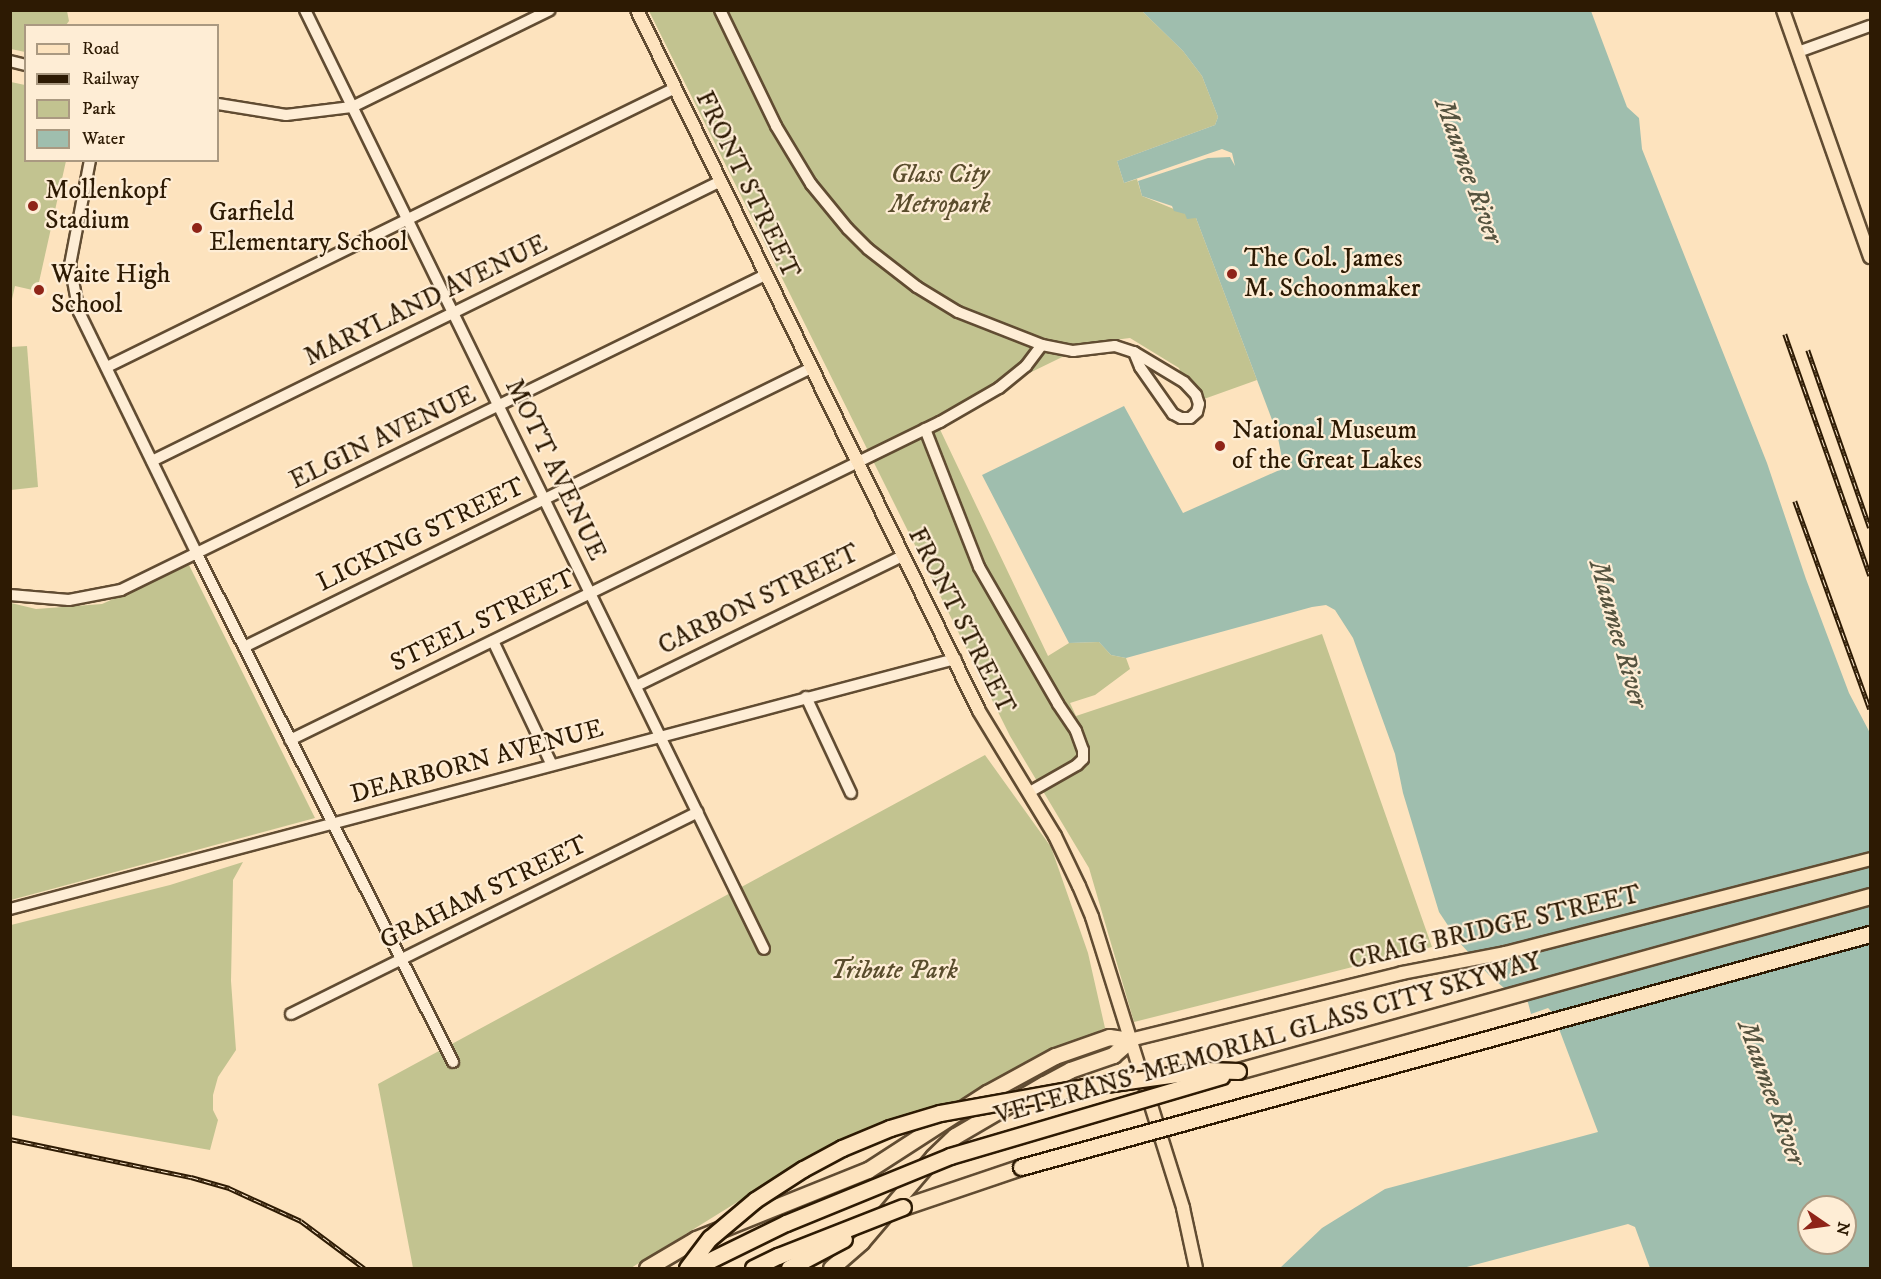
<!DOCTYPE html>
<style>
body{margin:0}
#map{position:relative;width:1881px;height:1279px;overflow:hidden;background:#fde3be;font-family:"IM FELL DW Pica",serif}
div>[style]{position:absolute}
.green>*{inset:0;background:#c2c390}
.water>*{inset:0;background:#9fbeae}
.roads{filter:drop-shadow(2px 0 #614c32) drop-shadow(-2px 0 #614c32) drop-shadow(0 2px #614c32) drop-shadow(0 -2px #614c32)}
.minor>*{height:10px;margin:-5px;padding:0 5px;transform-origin:5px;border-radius:5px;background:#feedd5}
.major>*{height:12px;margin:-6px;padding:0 6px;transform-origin:6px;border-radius:6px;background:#fde3be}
.highway>*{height:15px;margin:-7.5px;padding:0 7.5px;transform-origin:7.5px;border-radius:7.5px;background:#fde3be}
.rail>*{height:4.5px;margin-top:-2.25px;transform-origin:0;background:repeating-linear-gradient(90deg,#feedd5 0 7px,#2d1a03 0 14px);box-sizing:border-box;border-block:2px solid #2d1a03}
.bridges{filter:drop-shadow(2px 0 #2d1a03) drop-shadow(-2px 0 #2d1a03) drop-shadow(0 2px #2d1a03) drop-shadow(0 -2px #2d1a03)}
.highway-bridge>*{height:15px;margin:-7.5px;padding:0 7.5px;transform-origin:7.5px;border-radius:7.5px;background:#fde3be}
.dots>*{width:16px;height:16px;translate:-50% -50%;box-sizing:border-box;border:3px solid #feedd5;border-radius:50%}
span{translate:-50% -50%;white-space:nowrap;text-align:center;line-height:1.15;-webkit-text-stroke:4.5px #feedd5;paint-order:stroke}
.park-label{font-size:26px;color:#5a4d2d;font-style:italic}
.street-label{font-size:26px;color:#2d1a03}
.poi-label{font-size:26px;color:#2d1a03}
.left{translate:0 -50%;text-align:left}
.water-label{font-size:27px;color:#55533f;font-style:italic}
.frame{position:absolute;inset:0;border:12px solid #2d1a03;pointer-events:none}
.legend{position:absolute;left:24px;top:24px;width:195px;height:138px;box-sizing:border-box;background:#feedd5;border:2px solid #aa9981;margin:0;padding:8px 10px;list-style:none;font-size:18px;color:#2d1a03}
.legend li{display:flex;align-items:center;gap:12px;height:30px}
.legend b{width:30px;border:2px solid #aa9981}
.north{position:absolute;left:1797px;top:1195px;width:60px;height:60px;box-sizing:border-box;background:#feedd5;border:2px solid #aa9981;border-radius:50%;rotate:103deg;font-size:16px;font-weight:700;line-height:24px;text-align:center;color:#2d1a03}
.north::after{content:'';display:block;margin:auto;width:21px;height:27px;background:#8f2418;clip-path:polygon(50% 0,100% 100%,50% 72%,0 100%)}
</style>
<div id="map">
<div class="green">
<i style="clip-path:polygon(10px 11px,67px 11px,69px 21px,66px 25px,26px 26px,25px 52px,11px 49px)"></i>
<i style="clip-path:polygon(649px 11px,1142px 11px,1183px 51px,1202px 76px,1218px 117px,1215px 125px,1117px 161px,1124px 183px,1137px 179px,1142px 196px,1196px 218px,1257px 380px,1204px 399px,1196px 386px,1182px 377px,1179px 368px,1130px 338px,1114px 340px,1091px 343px,935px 419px,1048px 656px,1069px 643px,1099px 642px,1111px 655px,1126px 658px,1130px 669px,1095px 695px,1070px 703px,1076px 716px,1322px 634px,1432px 947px,1134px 1022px,1089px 868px,1010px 736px)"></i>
<i style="clip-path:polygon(11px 82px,25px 85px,26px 160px,66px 161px,37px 291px,15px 286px,12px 299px)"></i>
<i style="clip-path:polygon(27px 346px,38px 487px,11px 490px,11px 347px)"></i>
<i style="clip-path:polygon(189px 565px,315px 818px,11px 900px,11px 603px,36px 609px,102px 604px)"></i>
<i style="clip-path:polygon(985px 755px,1051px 847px,1088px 953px,1105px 1028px,999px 1078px,955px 1105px,831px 1144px,631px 1268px,413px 1268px,378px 1084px)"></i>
<i style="clip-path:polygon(243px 862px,233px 880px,231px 981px,236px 1050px,218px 1077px,213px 1095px,213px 1110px,218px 1120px,210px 1150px,11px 1115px,11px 925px,170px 885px)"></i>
</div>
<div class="water">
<i style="clip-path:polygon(evenodd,1142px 11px,1591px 11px,1627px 107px,1639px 118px,1642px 149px,1767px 463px,1806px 579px,1849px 693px,1870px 733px,1870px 1268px,1650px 1268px,1635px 1227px,1628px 1224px,1463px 1268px,1280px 1268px,1322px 1228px,1385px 1189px,1598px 1132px,1553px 1013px,1548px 1008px,1531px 1014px,1526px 995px,1511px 994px,1489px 975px,1459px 942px,1439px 912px,1403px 793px,1395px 754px,1353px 638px,1335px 610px,1326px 605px,1312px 607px,1126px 658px,1111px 655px,1099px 642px,1069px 643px,982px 475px,1124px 406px,1183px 513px,1284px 468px,1277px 433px,1196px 218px,1187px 219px,1185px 214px,1174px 211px,1172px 206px,1142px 196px,1138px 181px,1208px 158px,1230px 157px,1235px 166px,1232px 153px,1222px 149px,1124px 183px,1117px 161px,1215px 125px,1218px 117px,1202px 76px,1183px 51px,1142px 11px,1809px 1207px,1845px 1207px,1845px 1243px,1809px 1243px,1809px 1207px)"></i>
</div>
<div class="roads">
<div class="minor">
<i style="left:305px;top:10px;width:1045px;rotate:63.95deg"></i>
<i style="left:720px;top:10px;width:129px;rotate:64.2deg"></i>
<i style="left:776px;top:126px;width:68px;rotate:58.9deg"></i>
<i style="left:811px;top:184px;width:58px;rotate:50.6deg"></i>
<i style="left:848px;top:229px;width:28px;rotate:45deg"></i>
<i style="left:868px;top:249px;width:62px;rotate:37.8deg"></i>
<i style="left:917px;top:287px;width:48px;rotate:31.4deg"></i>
<i style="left:958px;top:312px;width:90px;rotate:21.4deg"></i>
<i style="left:1798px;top:52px;width:77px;rotate:-19.9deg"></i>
<i style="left:10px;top:61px;width:16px;rotate:14deg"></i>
<i style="left:218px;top:104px;width:69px;rotate:9.2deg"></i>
<i style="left:286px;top:115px;width:66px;rotate:-6.9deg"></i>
<i style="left:352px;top:107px;width:220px;rotate:-26.1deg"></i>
<i style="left:90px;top:160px;width:107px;rotate:100.8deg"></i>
<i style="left:70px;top:265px;width:48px;rotate:79.2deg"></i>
<i style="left:79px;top:312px;width:269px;rotate:64deg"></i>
<i style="left:197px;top:554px;width:569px;rotate:63.25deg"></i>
<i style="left:107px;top:367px;width:633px;rotate:-26.16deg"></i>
<i style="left:925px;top:429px;width:148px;rotate:68.6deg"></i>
<i style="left:979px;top:567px;width:158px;rotate:60deg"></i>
<i style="left:1058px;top:704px;width:32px;rotate:56deg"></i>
<i style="left:1076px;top:731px;width:20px;rotate:70deg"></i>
<i style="left:1083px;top:750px;width:9px;rotate:90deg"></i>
<i style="left:1083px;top:759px;width:8px;rotate:135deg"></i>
<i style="left:1077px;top:765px;width:56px;rotate:150.3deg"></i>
<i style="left:152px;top:461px;width:634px;rotate:-26.2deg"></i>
<i style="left:10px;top:595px;width:59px;rotate:4.8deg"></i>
<i style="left:69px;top:600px;width:53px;rotate:-10.9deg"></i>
<i style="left:121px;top:590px;width:717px;rotate:-26.06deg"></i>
<i style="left:493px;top:641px;width:137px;rotate:64.6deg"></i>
<i style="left:244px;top:647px;width:632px;rotate:-26.2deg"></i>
<i style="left:636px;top:686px;width:297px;rotate:-26deg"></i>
<i style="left:806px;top:697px;width:106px;rotate:64.9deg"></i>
<i style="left:290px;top:740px;width:724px;rotate:-26.07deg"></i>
<i style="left:940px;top:422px;width:68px;rotate:-30deg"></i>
<i style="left:999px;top:388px;width:35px;rotate:-39deg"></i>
<i style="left:1026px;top:366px;width:26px;rotate:-53deg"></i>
<i style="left:1042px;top:345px;width:32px;rotate:11deg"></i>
<i style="left:1073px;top:351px;width:42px;rotate:-6.8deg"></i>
<i style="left:1115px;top:346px;width:20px;rotate:18deg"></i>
<i style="left:1134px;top:352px;width:58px;rotate:31deg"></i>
<i style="left:1184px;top:382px;width:18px;rotate:47deg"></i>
<i style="left:1196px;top:395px;width:9px;rotate:72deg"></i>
<i style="left:1199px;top:404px;width:8px;rotate:104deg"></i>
<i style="left:1197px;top:412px;width:9px;rotate:139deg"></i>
<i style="left:1190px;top:418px;width:9px;rotate:180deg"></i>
<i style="left:1181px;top:418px;width:9px;rotate:-153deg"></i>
<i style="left:1173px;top:414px;width:57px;rotate:-125.1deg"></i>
<i style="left:1140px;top:367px;width:16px;rotate:-112deg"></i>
<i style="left:10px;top:909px;width:978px;rotate:-14.82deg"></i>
<i style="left:291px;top:1014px;width:454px;rotate:-26.4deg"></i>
</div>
<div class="major">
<i style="left:637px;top:10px;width:780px;rotate:63.99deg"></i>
<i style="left:979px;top:711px;width:146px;rotate:58.7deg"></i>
<i style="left:1055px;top:836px;width:55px;rotate:64.4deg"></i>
<i style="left:1079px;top:886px;width:34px;rotate:67deg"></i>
<i style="left:1092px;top:917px;width:305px;rotate:72.6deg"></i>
<i style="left:1183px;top:1208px;width:61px;rotate:77.8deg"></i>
<i style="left:1783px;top:10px;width:262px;rotate:70.6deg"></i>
<i style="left:1130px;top:1040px;width:280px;rotate:-13.8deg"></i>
<i style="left:1402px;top:973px;width:105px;rotate:-11deg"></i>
<i style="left:1505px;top:953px;width:377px;rotate:-14.4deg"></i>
</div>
<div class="highway">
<i style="left:1238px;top:1071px;width:656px;rotate:-15.48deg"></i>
<i style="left:903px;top:1207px;width:125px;rotate:-18.7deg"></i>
<i style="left:647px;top:1268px;width:57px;rotate:-30.6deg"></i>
<i style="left:696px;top:1239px;width:185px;rotate:-21.9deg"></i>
<i style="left:868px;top:1170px;width:142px;rotate:-32.9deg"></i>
<i style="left:987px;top:1093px;width:77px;rotate:-28.6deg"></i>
<i style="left:1055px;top:1056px;width:57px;rotate:-19.4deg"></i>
<i style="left:1109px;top:1037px;width:21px;rotate:8deg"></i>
<i style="left:831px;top:1268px;width:40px;rotate:-41deg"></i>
<i style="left:861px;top:1242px;width:111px;rotate:-49.7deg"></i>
<i style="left:933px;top:1157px;width:30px;rotate:-44deg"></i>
<i style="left:955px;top:1136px;width:103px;rotate:-30.3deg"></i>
<i style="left:1044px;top:1084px;width:30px;rotate:-28deg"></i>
<i style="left:1070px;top:1070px;width:46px;rotate:-19.2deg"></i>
<i style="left:1113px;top:1055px;width:23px;rotate:-41deg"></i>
</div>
</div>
<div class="rail">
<i style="left:1785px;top:334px;width:256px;rotate:70.6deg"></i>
<i style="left:1808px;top:350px;width:188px;rotate:70.8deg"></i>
<i style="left:1795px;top:501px;width:221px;rotate:70.2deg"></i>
<i style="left:10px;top:1139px;width:185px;rotate:11.9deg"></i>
<i style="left:191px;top:1177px;width:40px;rotate:16deg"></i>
<i style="left:229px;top:1188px;width:79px;rotate:24.6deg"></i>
<i style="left:301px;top:1221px;width:79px;rotate:36.7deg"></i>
</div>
<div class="bridges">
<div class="highway-bridge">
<i style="left:1021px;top:1167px;width:880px;rotate:-15.35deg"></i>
<i style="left:687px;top:1268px;width:38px;rotate:-53deg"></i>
<i style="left:710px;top:1238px;width:59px;rotate:-40.2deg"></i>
<i style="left:755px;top:1200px;width:57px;rotate:-32.9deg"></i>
<i style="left:803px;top:1169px;width:44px;rotate:-28.3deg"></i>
<i style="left:842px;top:1148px;width:52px;rotate:-22.6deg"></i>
<i style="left:890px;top:1128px;width:52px;rotate:-16.7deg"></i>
<i style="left:940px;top:1113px;width:146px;rotate:-10.2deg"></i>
<i style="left:1084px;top:1087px;width:123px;rotate:-7.9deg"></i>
<i style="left:1206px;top:1070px;width:32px;rotate:2deg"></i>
<i style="left:694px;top:1268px;width:102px;rotate:-26.1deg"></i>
<i style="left:786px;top:1223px;width:177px;rotate:-22.2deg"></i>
<i style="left:950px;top:1156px;width:283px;rotate:-16.4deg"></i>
<i style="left:753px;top:1268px;width:28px;rotate:-26deg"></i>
<i style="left:778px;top:1256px;width:134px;rotate:-21.4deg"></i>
<i style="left:789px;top:1268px;width:62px;rotate:-27.8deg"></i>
</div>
</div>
<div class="dots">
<i style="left:33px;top:206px;background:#8f2418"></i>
<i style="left:197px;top:228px;background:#8f2418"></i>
<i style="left:1232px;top:274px;background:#8f2418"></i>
<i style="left:39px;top:290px;background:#8f2418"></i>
<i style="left:1220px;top:446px;background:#8f2418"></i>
</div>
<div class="park-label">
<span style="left:940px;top:190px">Glass City<br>Metropark</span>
<span style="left:894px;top:971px">Tribute Park</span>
</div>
<div class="street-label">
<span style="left:747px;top:185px;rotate:64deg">FRONT STREET</span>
<span style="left:426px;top:301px;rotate:-26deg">MARYLAND AVENUE</span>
<span style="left:383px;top:438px;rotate:-26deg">ELGIN AVENUE</span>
<span style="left:555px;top:470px;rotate:64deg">MOTT AVENUE</span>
<span style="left:421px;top:535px;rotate:-26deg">LICKING STREET</span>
<span style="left:759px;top:600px;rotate:-26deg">CARBON STREET</span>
<span style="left:483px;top:621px;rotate:-26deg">STEEL STREET</span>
<span style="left:961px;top:621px;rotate:63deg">FRONT STREET</span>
<span style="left:477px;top:762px;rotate:-15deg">DEARBORN AVENUE</span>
<span style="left:484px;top:893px;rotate:-26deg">GRAHAM STREET</span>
<span style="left:1495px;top:928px;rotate:-13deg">CRAIG BRIDGE STREET</span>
<span style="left:1268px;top:1039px;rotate:-16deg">VETERANS' MEMORIAL GLASS CITY SKYWAY</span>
</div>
<div class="poi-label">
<span class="left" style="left:45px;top:206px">Mollenkopf<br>Stadium</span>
<span class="left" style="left:209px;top:228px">Garfield<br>Elementary School</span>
<span class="left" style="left:1244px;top:274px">The Col. James<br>M. Schoonmaker</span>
<span class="left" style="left:51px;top:290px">Waite High<br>School</span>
<span class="left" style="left:1232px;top:446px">National Museum<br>of the Great Lakes</span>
</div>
<div class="water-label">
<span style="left:1468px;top:171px;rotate:70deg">Maumee River</span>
<span style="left:1618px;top:634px;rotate:74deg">Maumee River</span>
<span style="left:1771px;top:1093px;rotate:70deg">Maumee River</span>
</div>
<div class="frame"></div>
<ul class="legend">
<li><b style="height:8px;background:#fde3be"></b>Road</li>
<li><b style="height:8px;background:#2d1a03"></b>Railway</li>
<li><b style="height:16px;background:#c2c390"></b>Park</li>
<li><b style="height:16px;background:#9fbeae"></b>Water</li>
</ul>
<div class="north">N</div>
</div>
